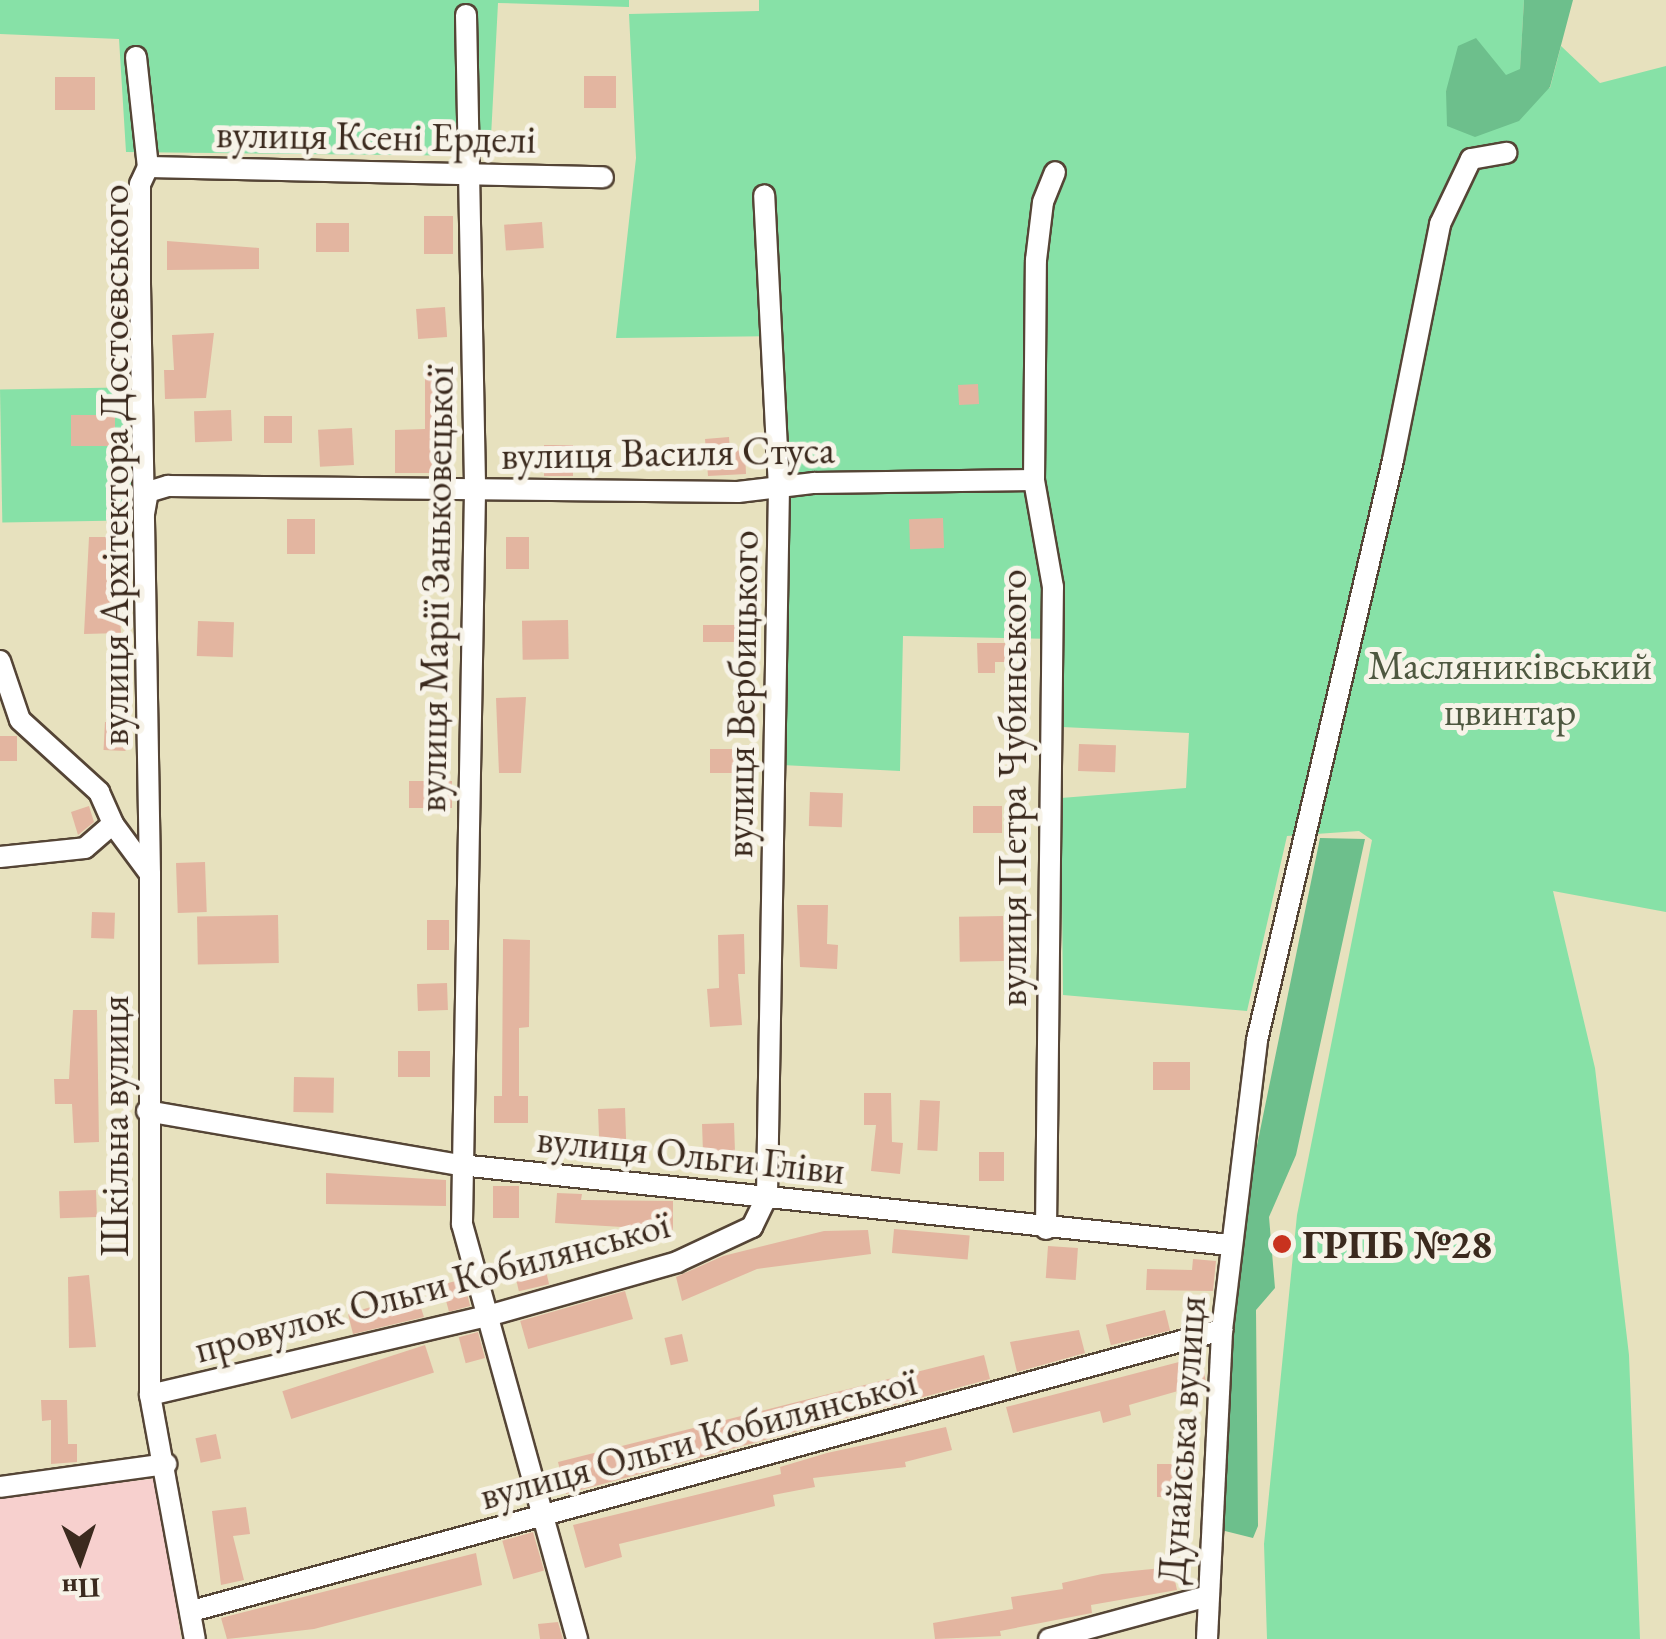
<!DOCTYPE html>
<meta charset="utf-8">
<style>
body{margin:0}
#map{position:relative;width:1666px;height:1639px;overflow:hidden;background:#e7e1be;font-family:"EB Garamond",serif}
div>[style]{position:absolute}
.built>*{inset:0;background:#f7d0ce}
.green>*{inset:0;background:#87e1a7;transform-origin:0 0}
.forest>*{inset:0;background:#6dbf8c}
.building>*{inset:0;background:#e3b5a0;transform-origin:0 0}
.roads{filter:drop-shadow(2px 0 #554536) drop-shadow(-2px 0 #554536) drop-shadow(0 2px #554536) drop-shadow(0 -2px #554536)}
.minor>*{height:20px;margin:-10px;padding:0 10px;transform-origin:10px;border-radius:10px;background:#fff}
.dots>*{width:28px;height:28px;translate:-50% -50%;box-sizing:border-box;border:5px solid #f7f3e8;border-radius:50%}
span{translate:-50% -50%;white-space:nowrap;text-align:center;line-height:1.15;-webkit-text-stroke:10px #f7f3e8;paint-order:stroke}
.street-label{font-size:40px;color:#3b2a1e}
.park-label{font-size:40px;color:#4e5840}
.poi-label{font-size:40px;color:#3b2a1e;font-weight:700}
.left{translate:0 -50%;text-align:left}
.north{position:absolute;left:30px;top:1509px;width:100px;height:100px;-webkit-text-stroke:8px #f7f3e8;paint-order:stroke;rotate:178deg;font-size:28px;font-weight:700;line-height:40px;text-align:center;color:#3b2a1e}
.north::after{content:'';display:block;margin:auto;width:35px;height:45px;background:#3b2a1e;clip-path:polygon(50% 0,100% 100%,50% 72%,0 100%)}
</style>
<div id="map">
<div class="built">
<i style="clip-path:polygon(160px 1478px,181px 1639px,0 1639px,0 1496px)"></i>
</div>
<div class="green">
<i style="clip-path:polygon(0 0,629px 0,629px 7px,498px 3px,490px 156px,126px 152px,119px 39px,0 34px)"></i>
<i style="clip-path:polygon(759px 0,1524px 0,1520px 70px,1506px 76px,1476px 39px,1446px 91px,1550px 88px,1561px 46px,1600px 83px,1666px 66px,1666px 912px,1553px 891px,1595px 1068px,1629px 1355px,1640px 1639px,1267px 1639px,1264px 1544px,1297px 1215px,1372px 840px,1359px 831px,1287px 836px,1247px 1011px,1063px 995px,1061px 798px,1186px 788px,1189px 733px,1062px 727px,1059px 639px,903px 636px,900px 771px,782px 765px,783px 336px,616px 338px,636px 158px,629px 14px,759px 11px)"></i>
<i style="left:150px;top:387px;width:133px;height:150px;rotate:89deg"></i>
</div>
<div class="forest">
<i style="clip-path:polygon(1524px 0,1573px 0,1550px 87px,1519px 121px,1475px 137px,1447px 126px,1446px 91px,1458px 46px,1476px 38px,1506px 75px,1520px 69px)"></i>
<i style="clip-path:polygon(1320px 838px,1365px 839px,1296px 1155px,1269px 1217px,1275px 1288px,1256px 1310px,1258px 1526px,1253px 1538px,1217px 1529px,1228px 1287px)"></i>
</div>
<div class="building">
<i style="left:584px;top:76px;width:32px;height:32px"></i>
<i style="left:55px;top:77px;width:40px;height:33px"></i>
<i style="left:424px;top:216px;width:29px;height:38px"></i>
<i style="left:542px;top:222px;width:26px;height:38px;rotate:86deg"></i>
<i style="left:349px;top:223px;width:29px;height:33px;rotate:90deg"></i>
<i style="clip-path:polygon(167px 241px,259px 248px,259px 269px,167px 270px)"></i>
<i style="left:445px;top:307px;width:30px;height:29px;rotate:86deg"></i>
<i style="clip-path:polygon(214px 333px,206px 398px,165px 399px,164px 370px,174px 370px,172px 335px)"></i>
<i style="clip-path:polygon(425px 369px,450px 369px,445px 473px,395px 473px,395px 430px,425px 429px)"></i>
<i style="left:978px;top:384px;width:20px;height:20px;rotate:87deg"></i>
<i style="left:231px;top:410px;width:31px;height:37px;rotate:88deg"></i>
<i style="left:71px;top:415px;width:44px;height:31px"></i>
<i style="left:292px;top:416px;width:27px;height:28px;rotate:90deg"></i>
<i style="left:352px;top:428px;width:37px;height:34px;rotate:87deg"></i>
<i style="clip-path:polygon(729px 437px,730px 451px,745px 450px,746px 474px,708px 476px,705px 439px)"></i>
<i style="left:544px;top:445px;width:29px;height:31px"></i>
<i style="left:943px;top:518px;width:30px;height:34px;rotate:88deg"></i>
<i style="left:287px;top:519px;width:28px;height:35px"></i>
<i style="clip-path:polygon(89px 537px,128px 537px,128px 589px,118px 589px,121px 633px,84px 634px)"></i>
<i style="left:506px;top:537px;width:23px;height:32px"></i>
<i style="left:568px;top:620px;width:39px;height:46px;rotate:89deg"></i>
<i style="left:198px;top:621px;width:36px;height:35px;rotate:2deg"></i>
<i style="left:742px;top:625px;width:17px;height:39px;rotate:90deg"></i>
<i style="clip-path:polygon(977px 643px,1005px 643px,1005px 662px,995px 662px,995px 673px,978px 673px)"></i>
<i style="clip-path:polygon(526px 697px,521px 773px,499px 773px,496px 698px)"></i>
<i style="left:105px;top:722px;width:22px;height:28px;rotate:3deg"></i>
<i style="left:0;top:736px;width:17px;height:25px"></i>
<i style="left:1079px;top:744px;width:37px;height:27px;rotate:2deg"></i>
<i style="left:710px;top:749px;width:31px;height:24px"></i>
<i style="left:452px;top:781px;width:27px;height:43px;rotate:90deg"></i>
<i style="left:810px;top:792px;width:33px;height:34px;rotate:2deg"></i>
<i style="clip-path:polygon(89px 806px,94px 822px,78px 835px,71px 812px)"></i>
<i style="left:973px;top:806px;width:29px;height:27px"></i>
<i style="left:205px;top:862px;width:50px;height:29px;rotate:88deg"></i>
<i style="clip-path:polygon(797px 905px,828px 905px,827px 944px,838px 945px,837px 969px,800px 967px)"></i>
<i style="left:92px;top:912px;width:23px;height:26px;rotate:2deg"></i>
<i style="left:278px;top:915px;width:48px;height:81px;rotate:89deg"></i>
<i style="left:1003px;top:916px;width:45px;height:44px;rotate:89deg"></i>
<i style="left:427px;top:920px;width:22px;height:30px"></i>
<i style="clip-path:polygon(744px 934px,745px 974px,738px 974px,742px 1025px,710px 1027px,707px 989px,719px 988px,718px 935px)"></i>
<i style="clip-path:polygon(503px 939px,530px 940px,529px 1027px,519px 1028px,519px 1096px,528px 1096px,528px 1123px,494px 1123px,494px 1096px,502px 1096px)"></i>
<i style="left:447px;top:983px;width:27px;height:30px;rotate:88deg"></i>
<i style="clip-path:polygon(73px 1010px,97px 1010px,99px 1142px,74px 1143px,72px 1104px,55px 1104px,54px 1079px,69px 1079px)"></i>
<i style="left:398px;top:1051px;width:32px;height:26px"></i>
<i style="left:1190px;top:1062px;width:28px;height:37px;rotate:90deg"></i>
<i style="left:294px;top:1077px;width:40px;height:35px;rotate:1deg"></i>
<i style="clip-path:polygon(864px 1093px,891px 1093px,892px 1142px,903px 1143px,900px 1174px,871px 1171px,876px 1125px,864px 1125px)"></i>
<i style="left:920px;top:1100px;width:20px;height:50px;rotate:3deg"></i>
<i style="left:625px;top:1108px;width:37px;height:27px;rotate:88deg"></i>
<i style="left:734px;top:1123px;width:34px;height:32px;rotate:88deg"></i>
<i style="left:979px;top:1152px;width:25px;height:29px"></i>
<i style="clip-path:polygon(326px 1173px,446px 1180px,446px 1206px,326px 1204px)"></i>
<i style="left:493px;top:1186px;width:26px;height:32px"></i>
<i style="left:96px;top:1190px;width:27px;height:37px;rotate:88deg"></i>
<i style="clip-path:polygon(557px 1193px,582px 1194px,581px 1200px,673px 1201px,673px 1230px,555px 1223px)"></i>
<i style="left:894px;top:1229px;width:76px;height:24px;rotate:5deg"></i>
<i style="clip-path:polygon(868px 1230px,871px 1254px,757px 1269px,682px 1301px,676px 1277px,723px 1256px,824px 1231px)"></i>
<i style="left:1048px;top:1246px;width:30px;height:32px;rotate:4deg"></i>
<i style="left:543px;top:1258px;width:27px;height:31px;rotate:77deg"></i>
<i style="clip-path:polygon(1193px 1259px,1216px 1261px,1213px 1291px,1146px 1290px,1147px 1269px,1192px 1270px)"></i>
<i style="clip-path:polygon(89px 1275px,96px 1347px,69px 1348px,68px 1277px)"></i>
<i style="left:463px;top:1279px;width:28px;height:22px;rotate:75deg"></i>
<i style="left:625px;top:1291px;width:29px;height:109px;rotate:74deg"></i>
<i style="clip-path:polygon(416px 1293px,424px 1317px,353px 1334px,348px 1314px)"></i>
<i style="left:1165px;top:1310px;width:21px;height:61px;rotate:76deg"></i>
<i style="clip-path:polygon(1079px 1330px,1085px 1353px,1017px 1372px,1010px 1342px)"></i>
<i style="left:478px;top:1332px;width:27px;height:20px;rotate:75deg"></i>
<i style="left:682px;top:1334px;width:28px;height:18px;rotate:77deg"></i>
<i style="left:425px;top:1345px;width:29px;height:150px;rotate:72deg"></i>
<i style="clip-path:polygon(984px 1355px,990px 1379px,566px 1494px,558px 1462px)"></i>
<i style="clip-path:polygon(1202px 1356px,1206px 1383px,1129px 1405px,1131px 1415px,1103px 1423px,1100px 1411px,1013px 1433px,1006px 1407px)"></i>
<i style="clip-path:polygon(41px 1400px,67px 1400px,68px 1444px,77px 1444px,77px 1462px,51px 1464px,51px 1420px,42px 1421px)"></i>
<i style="clip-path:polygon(946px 1427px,952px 1450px,905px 1462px,906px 1467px,813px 1478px,815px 1487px,773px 1495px,775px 1506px,619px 1544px,622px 1557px,585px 1568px,573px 1525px,781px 1474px,780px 1467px,827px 1453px)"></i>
<i style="left:216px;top:1434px;width:25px;height:21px;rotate:78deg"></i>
<i style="left:1157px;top:1464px;width:30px;height:33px"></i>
<i style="clip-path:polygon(246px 1507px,250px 1534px,233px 1536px,244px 1580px,221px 1585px,212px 1511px)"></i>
<i style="left:533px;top:1532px;width:40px;height:32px;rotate:74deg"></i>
<i style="clip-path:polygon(476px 1553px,482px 1585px,314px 1629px,227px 1639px,221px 1618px)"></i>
<i style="clip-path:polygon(1172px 1567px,1177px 1590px,1091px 1605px,1092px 1613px,1000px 1631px,1001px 1636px,935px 1639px,933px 1623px,1013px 1609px,1011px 1597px,1063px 1589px,1062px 1583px,1102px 1574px)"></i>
<i style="clip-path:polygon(558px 1622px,563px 1639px,540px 1639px,538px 1624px)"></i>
</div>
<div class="roads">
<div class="minor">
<i style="left:466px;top:15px;width:477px;rotate:88.9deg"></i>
<i style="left:475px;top:492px;width:732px;rotate:91.02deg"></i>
<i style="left:462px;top:1224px;width:431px;rotate:74.5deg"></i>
<i style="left:136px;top:57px;width:111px;rotate:83.8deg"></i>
<i style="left:148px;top:167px;width:19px;rotate:115deg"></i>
<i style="left:140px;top:184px;width:100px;rotate:90deg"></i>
<i style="left:140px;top:284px;width:590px;rotate:89.03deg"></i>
<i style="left:148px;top:167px;width:455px;rotate:1.3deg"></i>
<i style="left:144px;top:514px;width:22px;rotate:-80deg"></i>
<i style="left:148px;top:492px;width:21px;rotate:-17deg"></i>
<i style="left:168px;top:486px;width:570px;rotate:0.6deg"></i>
<i style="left:738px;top:492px;width:77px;rotate:-6.8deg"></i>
<i style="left:814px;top:483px;width:220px;rotate:-0.8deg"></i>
<i style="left:0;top:661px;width:62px;rotate:71.3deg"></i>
<i style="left:20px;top:720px;width:107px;rotate:42.3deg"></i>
<i style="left:99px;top:792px;width:35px;rotate:66deg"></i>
<i style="left:113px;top:824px;width:62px;rotate:53.5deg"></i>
<i style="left:150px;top:874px;width:521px;rotate:90deg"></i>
<i style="left:150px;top:1395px;width:248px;rotate:79.6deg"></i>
<i style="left:0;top:857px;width:85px;rotate:-6deg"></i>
<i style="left:85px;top:848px;width:37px;rotate:-41deg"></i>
<i style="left:147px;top:1111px;width:318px;rotate:9.8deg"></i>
<i style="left:460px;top:1165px;width:774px;rotate:5.93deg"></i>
<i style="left:1046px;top:1229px;width:642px;rotate:-89.38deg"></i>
<i style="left:1053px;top:587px;width:109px;rotate:-100.1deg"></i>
<i style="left:1034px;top:480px;width:220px;rotate:-89.5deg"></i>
<i style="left:1036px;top:260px;width:58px;rotate:-83.1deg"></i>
<i style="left:1043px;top:202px;width:32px;rotate:-68deg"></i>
<i style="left:150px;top:1395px;width:347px;rotate:-13.2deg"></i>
<i style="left:488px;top:1316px;width:197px;rotate:-15.9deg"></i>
<i style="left:677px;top:1262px;width:83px;rotate:-25deg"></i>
<i style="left:752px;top:1227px;width:34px;rotate:-64deg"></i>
<i style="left:767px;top:1196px;width:708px;rotate:-89.03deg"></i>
<i style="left:779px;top:488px;width:293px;rotate:-92.9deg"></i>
<i style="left:0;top:1487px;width:168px;rotate:-7.9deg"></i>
<i style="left:192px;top:1611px;width:1068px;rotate:-15.26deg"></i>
<i style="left:1049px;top:1639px;width:162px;rotate:-15.1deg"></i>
<i style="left:1207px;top:1639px;width:309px;rotate:-87.2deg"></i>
<i style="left:1222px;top:1330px;width:292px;rotate:-83.1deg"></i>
<i style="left:1257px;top:1040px;width:596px;rotate:-76.8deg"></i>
<i style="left:1393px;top:460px;width:241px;rotate:-78.7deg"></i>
<i style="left:1440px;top:224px;width:72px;rotate:-64.5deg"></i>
<i style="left:1471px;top:159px;width:36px;rotate:-10deg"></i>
</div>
</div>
<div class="dots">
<i style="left:1282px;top:1244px;background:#c8321e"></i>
</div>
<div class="street-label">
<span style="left:376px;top:136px;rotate:1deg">вулиця Ксені Ерделі</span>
<span style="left:668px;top:452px;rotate:-1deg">вулиця Василя Стуса</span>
<span style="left:114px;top:465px;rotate:-90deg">вулиця Архітектора Достоєвського</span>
<span style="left:435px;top:589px;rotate:-89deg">вулиця Марії Заньковецької</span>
<span style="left:741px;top:694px;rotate:-89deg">вулиця Вербицького</span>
<span style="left:1012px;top:788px;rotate:-90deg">вулиця Петра Чубинського</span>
<span style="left:114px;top:1126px;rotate:-90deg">Шкільна вулиця</span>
<span style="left:691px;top:1154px;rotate:6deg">вулиця Ольги Гліви</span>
<span style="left:432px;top:1286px;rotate:-15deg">провулок Ольги Кобилянської</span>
<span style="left:698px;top:1438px;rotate:-15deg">вулиця Ольги Кобилянської</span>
<span style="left:1181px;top:1440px;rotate:-86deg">Дунайська вулиця</span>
</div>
<div class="park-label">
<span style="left:1510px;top:688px">Масляниківський<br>цвинтар</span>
</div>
<div class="poi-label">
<span class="left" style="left:1302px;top:1244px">ГРПБ №28</span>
</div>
<div class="north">Пн</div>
</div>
